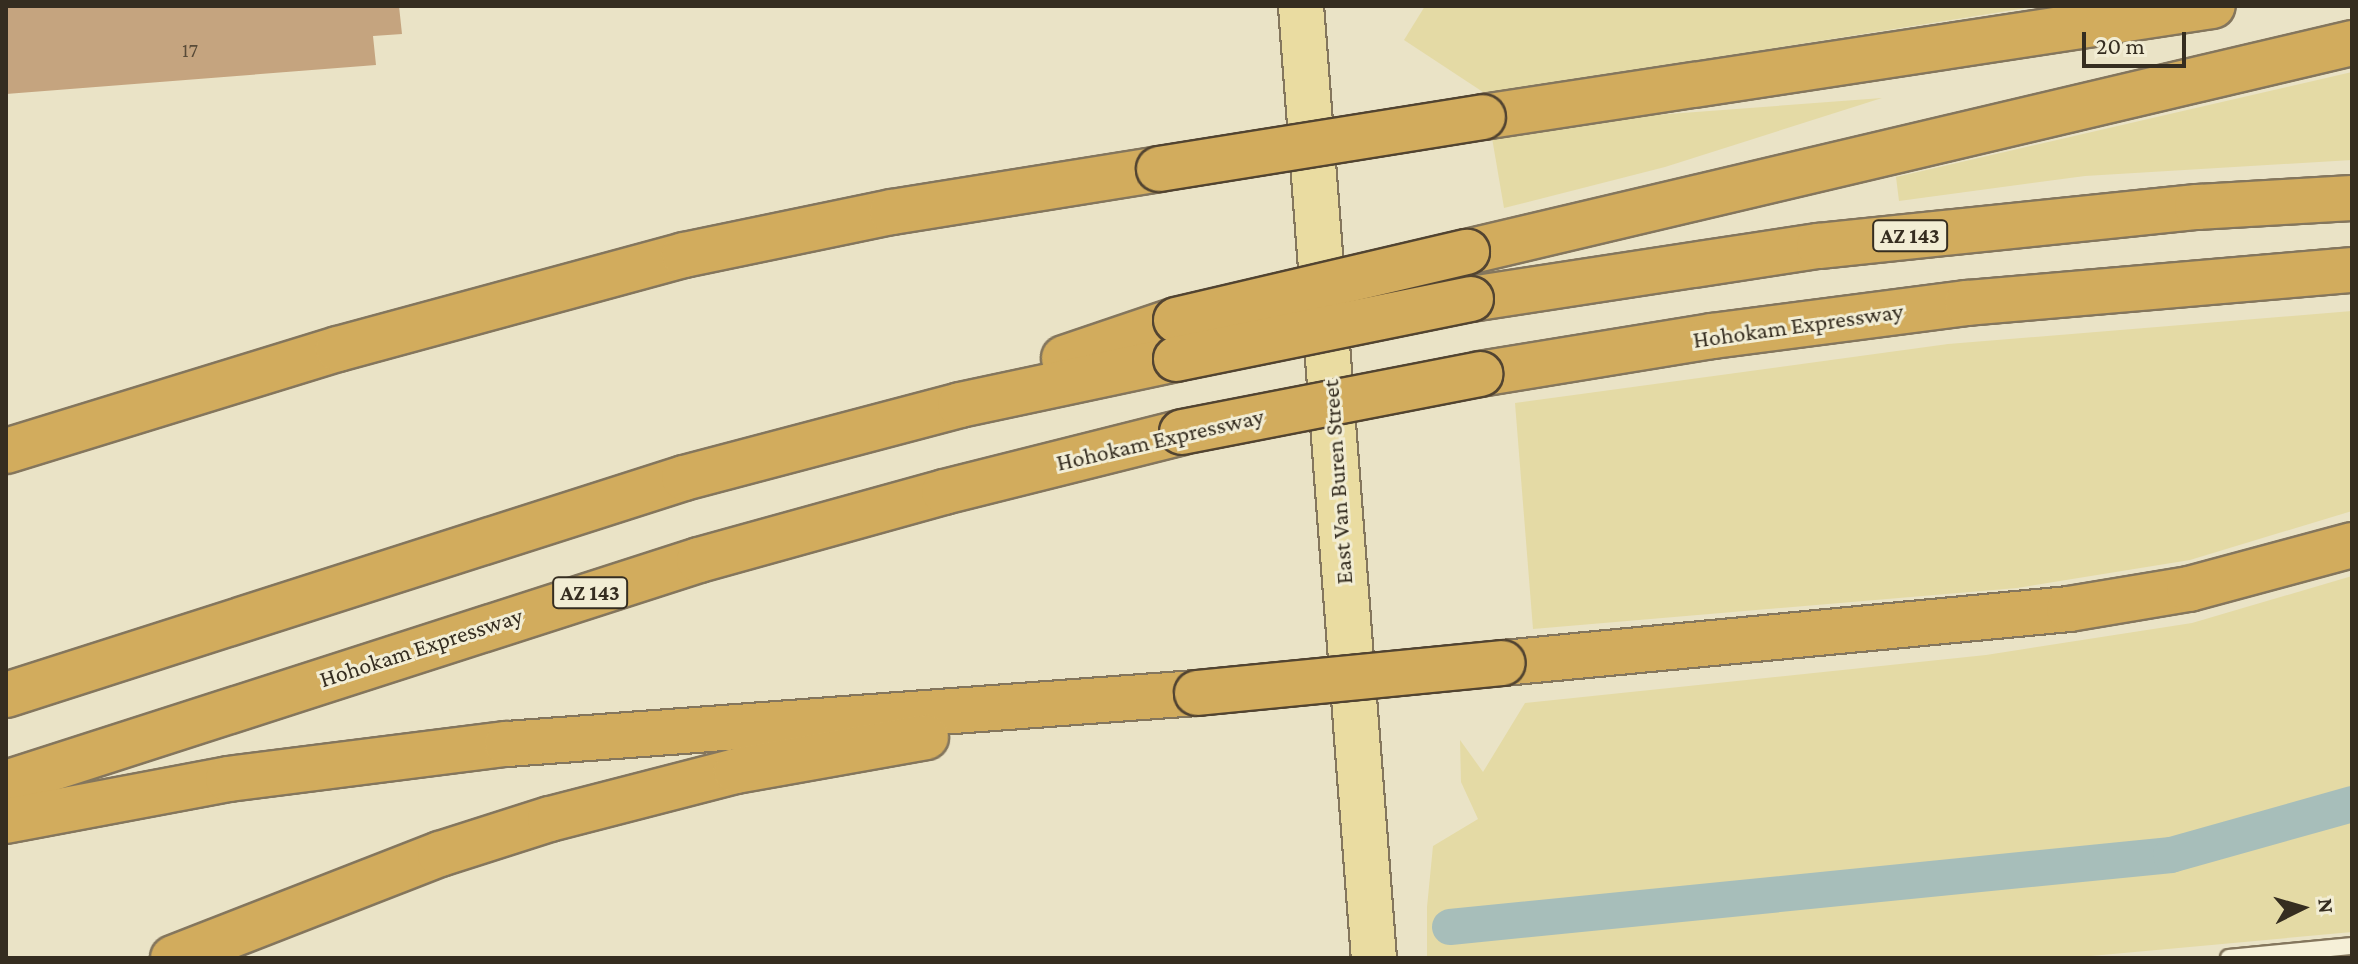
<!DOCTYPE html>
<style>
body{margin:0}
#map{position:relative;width:2358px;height:964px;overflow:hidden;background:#eae3c6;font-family:"Crimson Pro",serif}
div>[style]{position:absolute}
.sand>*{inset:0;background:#e4daa5}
.canal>*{height:36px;margin:-18px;padding:0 18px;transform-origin:18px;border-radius:18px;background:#a7beba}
.building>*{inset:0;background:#c5a47f}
.roads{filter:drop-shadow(2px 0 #84765d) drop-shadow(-2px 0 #84765d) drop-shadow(0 2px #84765d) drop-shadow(0 -2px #84765d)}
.service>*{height:16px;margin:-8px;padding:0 8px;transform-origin:8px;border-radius:8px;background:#f6f0d8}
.primary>*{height:44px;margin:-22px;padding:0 22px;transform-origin:22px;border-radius:22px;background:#eadca1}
.motorway>*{height:44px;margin:-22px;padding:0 22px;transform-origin:22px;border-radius:22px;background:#d2ac5d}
.bridges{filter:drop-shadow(2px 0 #524431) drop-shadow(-2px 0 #524431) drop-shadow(0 2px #524431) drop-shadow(0 -2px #524431)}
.motorway-bridge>*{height:44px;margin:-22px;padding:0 22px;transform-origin:22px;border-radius:22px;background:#d2ac5d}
span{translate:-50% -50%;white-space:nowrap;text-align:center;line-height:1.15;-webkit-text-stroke:6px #f2edd4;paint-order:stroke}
.number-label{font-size:20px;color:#594b38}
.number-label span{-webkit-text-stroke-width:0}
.shield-label span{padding:2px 6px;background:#f2edd4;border:2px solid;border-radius:6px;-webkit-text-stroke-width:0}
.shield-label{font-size:22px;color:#352d20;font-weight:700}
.street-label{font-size:24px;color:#352d20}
.frame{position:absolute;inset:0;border:8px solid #352d20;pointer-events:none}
.north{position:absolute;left:2262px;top:868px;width:80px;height:80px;-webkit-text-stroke:6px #f2edd4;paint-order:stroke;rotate:85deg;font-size:22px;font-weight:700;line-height:32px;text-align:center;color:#352d20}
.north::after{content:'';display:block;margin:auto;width:28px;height:36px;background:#352d20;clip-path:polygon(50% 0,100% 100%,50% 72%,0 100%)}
.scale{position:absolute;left:2082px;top:32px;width:104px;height:36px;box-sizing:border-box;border:4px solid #352d20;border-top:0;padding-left:10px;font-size:24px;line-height:28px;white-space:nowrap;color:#352d20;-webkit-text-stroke:6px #f2edd4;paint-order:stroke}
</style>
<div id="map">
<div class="sand">
<i style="clip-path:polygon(1425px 6px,2039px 6px,1486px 94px,1404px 40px)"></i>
<i style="clip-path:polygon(2352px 72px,2352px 160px,2085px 176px,1899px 201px,1896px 177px)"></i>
<i style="clip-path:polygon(1882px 98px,1665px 167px,1504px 208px,1491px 132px,1588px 120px)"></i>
<i style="clip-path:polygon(2352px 311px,2352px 511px,2190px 560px,2017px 588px,1533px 629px,1515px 403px,1948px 344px)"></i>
<i style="clip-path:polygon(2352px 576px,2352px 932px,2069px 958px,1427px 958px,1427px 907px,1433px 846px,1478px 819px,1461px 782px,1460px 740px,1483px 772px,1525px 703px,1986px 655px,2192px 623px)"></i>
</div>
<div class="canal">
<i style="left:1450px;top:927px;width:725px;rotate:-5.7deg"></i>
<i style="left:2171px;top:855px;width:188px;rotate:-15.7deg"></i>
</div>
<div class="building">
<i style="clip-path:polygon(6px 6px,399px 6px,402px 34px,373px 36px,376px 65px,6px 94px)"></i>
</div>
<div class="roads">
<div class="service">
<i style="left:2229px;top:958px;width:124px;rotate:-5.6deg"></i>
</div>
<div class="primary">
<i style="left:1301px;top:6px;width:955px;rotate:85.62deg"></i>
</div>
<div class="motorway">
<i style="left:1483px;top:117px;width:738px;rotate:-8.65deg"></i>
<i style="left:1467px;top:252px;width:909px;rotate:-13.29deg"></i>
<i style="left:1471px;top:299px;width:352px;rotate:-8.7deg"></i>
<i style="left:1819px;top:246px;width:380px;rotate:-5.9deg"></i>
<i style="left:2197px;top:207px;width:155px;rotate:-3.3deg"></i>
<i style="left:1064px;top:358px;width:118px;rotate:-18.7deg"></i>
<i style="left:1480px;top:374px;width:235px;rotate:-9.3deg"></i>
<i style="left:1712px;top:336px;width:257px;rotate:-7.4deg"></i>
<i style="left:1967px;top:303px;width:386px;rotate:-4.9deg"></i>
<i style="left:6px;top:451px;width:347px;rotate:-17.1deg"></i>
<i style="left:338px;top:349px;width:359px;rotate:-15.2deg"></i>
<i style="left:684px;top:255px;width:212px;rotate:-11.7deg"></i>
<i style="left:892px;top:212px;width:270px;rotate:-9.1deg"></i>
<i style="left:1503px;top:663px;width:569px;rotate:-5.45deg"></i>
<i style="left:2069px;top:609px;width:122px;rotate:-9.5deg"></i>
<i style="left:2189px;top:589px;width:169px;rotate:-15.1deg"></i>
<i style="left:6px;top:695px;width:712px;rotate:-17.75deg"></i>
<i style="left:684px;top:478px;width:285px;rotate:-14.8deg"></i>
<i style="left:960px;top:405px;width:221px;rotate:-12deg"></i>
<i style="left:6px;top:783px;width:728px;rotate:-17.84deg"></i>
<i style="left:699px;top:560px;width:254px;rotate:-15.5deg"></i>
<i style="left:944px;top:492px;width:245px;rotate:-14.1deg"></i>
<i style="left:6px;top:821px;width:226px;rotate:-10.7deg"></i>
<i style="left:228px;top:779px;width:281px;rotate:-7.2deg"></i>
<i style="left:507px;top:744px;width:692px;rotate:-4.23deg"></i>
<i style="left:173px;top:958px;width:287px;rotate:-21.3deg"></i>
<i style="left:440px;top:854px;width:115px;rotate:-17.7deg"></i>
<i style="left:550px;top:819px;width:192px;rotate:-14.5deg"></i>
<i style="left:736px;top:771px;width:193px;rotate:-10.1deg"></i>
</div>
</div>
<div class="bridges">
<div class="motorway-bridge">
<i style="left:1159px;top:169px;width:328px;rotate:-9.1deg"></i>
<i style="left:1176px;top:320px;width:299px;rotate:-13.2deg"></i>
<i style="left:1176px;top:359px;width:301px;rotate:-11.5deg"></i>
<i style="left:1182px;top:432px;width:304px;rotate:-11deg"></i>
<i style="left:1197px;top:693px;width:307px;rotate:-5.6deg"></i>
</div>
</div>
<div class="number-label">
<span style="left:190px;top:50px">17</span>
</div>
<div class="shield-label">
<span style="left:1910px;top:236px">AZ 143</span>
<span style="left:590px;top:593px">AZ 143</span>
</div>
<div class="street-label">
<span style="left:1798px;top:325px;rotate:-8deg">Hohokam Expressway</span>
<span style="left:1160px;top:439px;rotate:-13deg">Hohokam Expressway</span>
<span style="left:1337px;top:482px;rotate:-94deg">East Van Buren Street</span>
<span style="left:421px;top:647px;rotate:-18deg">Hohokam Expressway</span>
</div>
<div class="frame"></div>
<div class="north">N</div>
<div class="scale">20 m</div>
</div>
